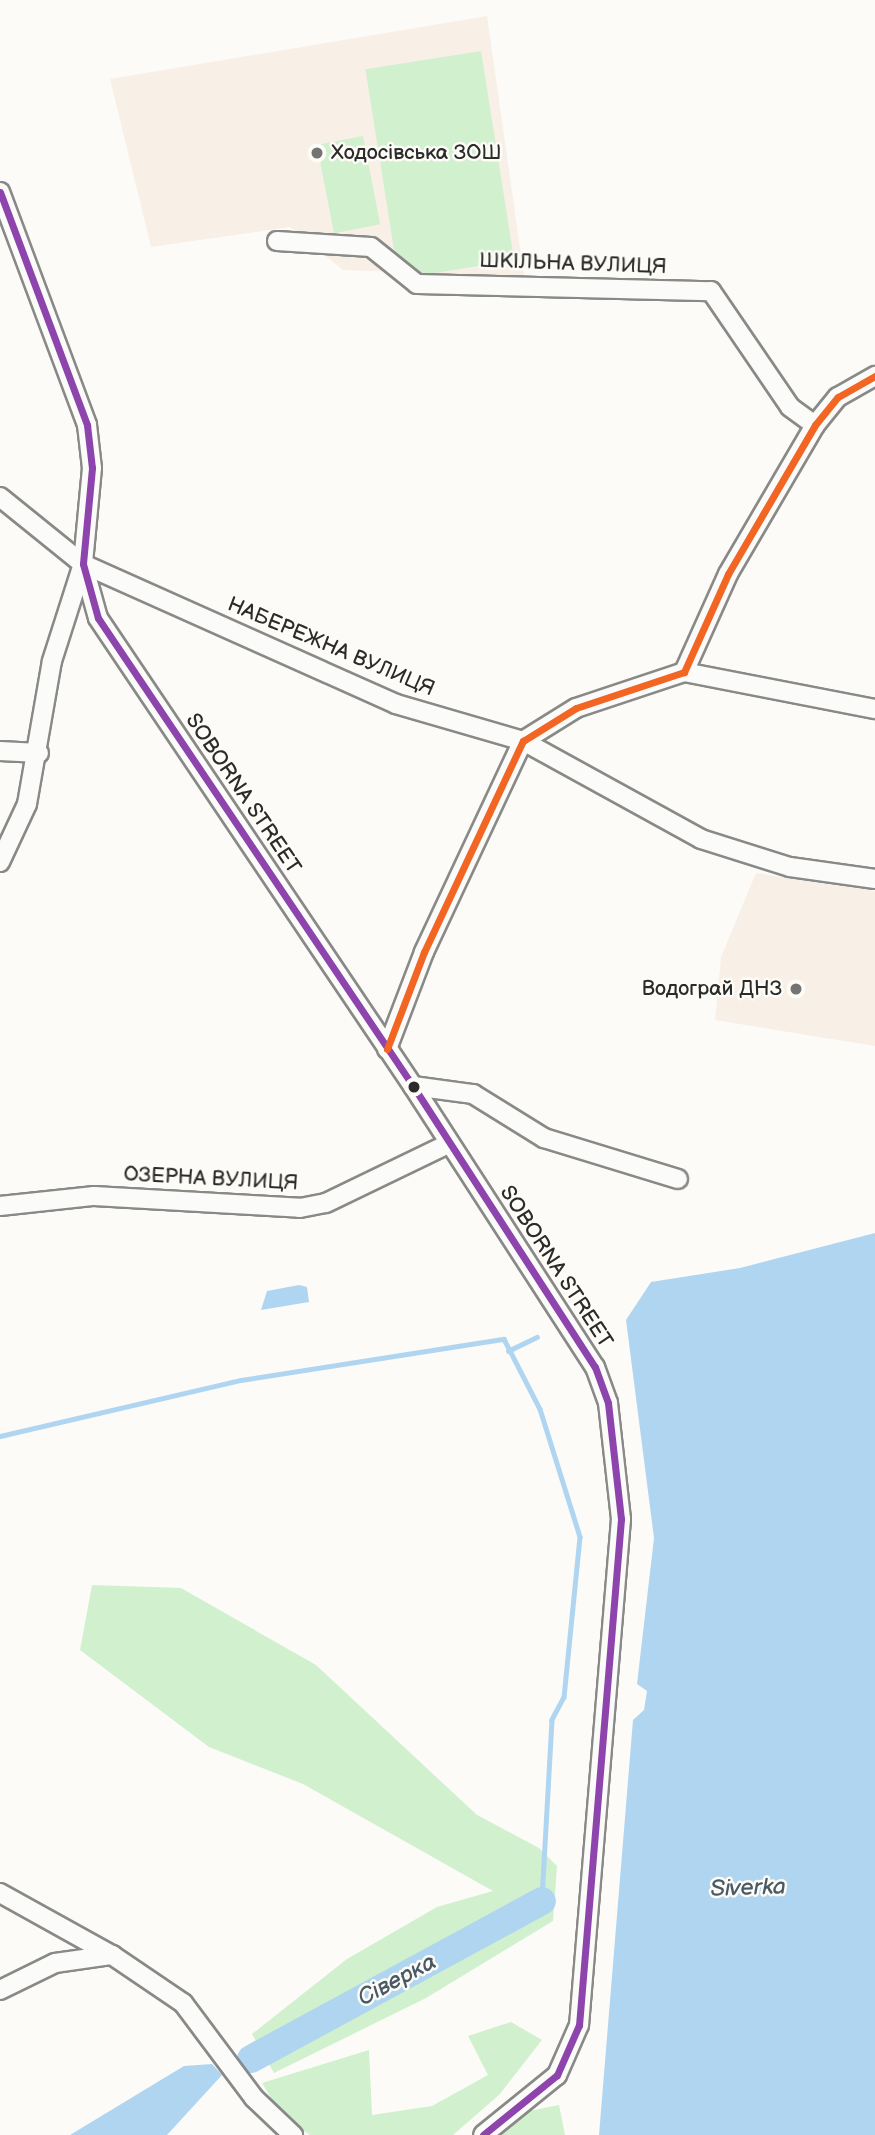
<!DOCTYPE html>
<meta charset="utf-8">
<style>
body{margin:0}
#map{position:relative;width:875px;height:2135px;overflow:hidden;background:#fcfbf8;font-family:"Balsamiq Sans",sans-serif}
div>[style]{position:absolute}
.built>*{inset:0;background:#f8efe7}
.green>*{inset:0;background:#d1f0ce;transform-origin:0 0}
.water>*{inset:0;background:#b0d5f1}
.stream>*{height:4.5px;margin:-2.25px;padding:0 2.25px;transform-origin:2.25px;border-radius:2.25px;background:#b0d5f1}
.river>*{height:28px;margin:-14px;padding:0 14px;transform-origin:14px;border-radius:14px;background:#b0d5f1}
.roads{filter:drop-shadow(2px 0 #898987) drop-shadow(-2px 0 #898987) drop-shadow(0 2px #898987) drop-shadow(0 -2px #898987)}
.minor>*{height:18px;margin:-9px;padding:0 9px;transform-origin:9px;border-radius:9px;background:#fbfbf9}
.bus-1>*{height:7px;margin:-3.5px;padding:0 3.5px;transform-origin:3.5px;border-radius:3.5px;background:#8e44ad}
.bus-2>*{height:7px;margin:-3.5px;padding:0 3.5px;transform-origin:3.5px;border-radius:3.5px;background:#f26522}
.dots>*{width:19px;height:19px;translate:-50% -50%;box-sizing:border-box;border:4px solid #fdfcf7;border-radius:50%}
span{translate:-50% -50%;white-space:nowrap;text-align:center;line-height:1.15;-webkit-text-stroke:5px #fdfcf7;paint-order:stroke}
.poi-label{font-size:21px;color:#2b2b2b}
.left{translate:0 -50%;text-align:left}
.right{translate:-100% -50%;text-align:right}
.street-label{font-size:21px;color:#2b2b2b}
.water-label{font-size:23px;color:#495966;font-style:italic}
</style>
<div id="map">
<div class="built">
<i style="clip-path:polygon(487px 16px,524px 276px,343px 270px,290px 227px,151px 247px,110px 79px)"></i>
<i style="clip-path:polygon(756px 873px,875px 891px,875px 1046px,715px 1020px,721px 957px)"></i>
</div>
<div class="green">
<i style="left:481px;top:51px;width:212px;height:117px;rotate:81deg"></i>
<i style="left:363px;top:136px;width:90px;height:47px;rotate:79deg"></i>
<i style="clip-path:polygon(92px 1585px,181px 1588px,316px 1665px,477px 1815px,539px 1848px,557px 1866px,553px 1921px,426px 1998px,274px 2073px,252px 2034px,347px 1959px,437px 1907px,493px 1891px,303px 1784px,209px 1747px,80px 1650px)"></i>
<i style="clip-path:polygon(511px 2022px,542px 2040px,499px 2095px,453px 2135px,310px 2135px,282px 2116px,262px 2083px,369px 2050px,372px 2115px,432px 2106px,488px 2075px,468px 2036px)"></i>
<i style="clip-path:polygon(559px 2105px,565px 2135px,498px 2135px,529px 2111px)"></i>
</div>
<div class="water">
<i style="clip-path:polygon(875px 1233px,875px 2135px,599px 2135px,633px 1720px,644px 1710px,647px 1691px,637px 1684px,654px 1538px,626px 1320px,651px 1282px,740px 1268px)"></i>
<i style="clip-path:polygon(299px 1285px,307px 1287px,309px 1302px,261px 1310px,267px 1291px)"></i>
<i style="clip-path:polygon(212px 2064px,222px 2075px,167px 2135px,70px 2135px,184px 2066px)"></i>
</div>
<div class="stream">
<i style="left:508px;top:1351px;width:32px;rotate:-26deg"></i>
<i style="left:0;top:1436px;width:247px;rotate:-13.1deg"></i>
<i style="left:241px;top:1380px;width:266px;rotate:-8.9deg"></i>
<i style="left:504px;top:1339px;width:79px;rotate:62.8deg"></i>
<i style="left:540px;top:1409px;width:134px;rotate:72.6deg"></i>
<i style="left:580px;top:1537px;width:161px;rotate:95.7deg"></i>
<i style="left:564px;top:1697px;width:26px;rotate:118deg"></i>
<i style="left:552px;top:1720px;width:181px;rotate:93.2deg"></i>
</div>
<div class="river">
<i style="left:251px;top:2059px;width:331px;rotate:-28.5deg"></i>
</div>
<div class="roads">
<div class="minor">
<i style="left:0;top:192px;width:249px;rotate:69.5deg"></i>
<i style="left:87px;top:425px;width:43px;rotate:83.4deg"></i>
<i style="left:92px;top:468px;width:96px;rotate:95.4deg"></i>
<i style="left:83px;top:564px;width:56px;rotate:74.5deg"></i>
<i style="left:98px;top:618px;width:564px;rotate:56.06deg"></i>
<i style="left:413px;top:1086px;width:335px;rotate:57.1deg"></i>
<i style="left:595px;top:1367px;width:38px;rotate:70deg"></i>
<i style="left:608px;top:1403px;width:117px;rotate:83.6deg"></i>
<i style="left:621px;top:1519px;width:508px;rotate:94.74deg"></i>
<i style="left:579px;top:2025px;width:55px;rotate:113.7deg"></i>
<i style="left:557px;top:2075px;width:95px;rotate:141deg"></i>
<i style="left:277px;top:241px;width:94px;rotate:3.7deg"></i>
<i style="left:371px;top:247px;width:59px;rotate:38.8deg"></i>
<i style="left:417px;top:284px;width:294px;rotate:1.4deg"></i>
<i style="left:711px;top:291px;width:140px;rotate:55.7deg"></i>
<i style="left:790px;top:407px;width:31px;rotate:36deg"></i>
<i style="left:0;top:497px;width:107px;rotate:38.9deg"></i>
<i style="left:83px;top:564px;width:343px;rotate:24.1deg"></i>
<i style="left:396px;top:704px;width:132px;rotate:16.2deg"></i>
<i style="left:523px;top:741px;width:203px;rotate:28.8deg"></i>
<i style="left:701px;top:839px;width:93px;rotate:17.5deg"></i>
<i style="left:790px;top:867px;width:86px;rotate:8deg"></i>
<i style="left:684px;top:672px;width:195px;rotate:11deg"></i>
<i style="left:0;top:751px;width:39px;rotate:3deg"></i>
<i style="left:0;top:862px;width:64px;rotate:-65deg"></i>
<i style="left:27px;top:804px;width:145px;rotate:-80.1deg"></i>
<i style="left:52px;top:661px;width:102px;rotate:-72.3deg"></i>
<i style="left:387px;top:1049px;width:104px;rotate:-69.1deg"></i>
<i style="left:424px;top:952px;width:233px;rotate:-64.9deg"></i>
<i style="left:523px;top:741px;width:62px;rotate:-31.9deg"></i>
<i style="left:576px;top:708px;width:114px;rotate:-18.4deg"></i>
<i style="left:684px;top:672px;width:107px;rotate:-65.8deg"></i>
<i style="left:728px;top:574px;width:173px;rotate:-59.7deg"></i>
<i style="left:815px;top:425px;width:36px;rotate:-51deg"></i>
<i style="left:838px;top:397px;width:43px;rotate:-29.6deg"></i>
<i style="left:413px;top:1086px;width:61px;rotate:7.6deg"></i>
<i style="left:473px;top:1094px;width:84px;rotate:31.8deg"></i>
<i style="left:544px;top:1138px;width:140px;rotate:17deg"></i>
<i style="left:0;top:1206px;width:95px;rotate:-6.1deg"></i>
<i style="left:94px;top:1196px;width:206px;rotate:3.3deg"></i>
<i style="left:300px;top:1208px;width:26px;rotate:-11deg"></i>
<i style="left:326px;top:1203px;width:136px;rotate:-25.8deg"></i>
<i style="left:0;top:1893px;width:128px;rotate:29deg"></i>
<i style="left:0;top:1990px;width:61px;rotate:-26.1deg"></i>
<i style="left:55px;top:1963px;width:58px;rotate:-8deg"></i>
<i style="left:112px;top:1955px;width:86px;rotate:34.1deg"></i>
<i style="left:183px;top:2003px;width:119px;rotate:53.2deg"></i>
<i style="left:254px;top:2098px;width:54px;rotate:43.5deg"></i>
</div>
</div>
<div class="bus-1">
<i style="left:0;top:192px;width:249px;rotate:69.5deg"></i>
<i style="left:87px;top:425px;width:43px;rotate:83.4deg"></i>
<i style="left:92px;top:468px;width:96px;rotate:95.4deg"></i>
<i style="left:83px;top:564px;width:56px;rotate:74.5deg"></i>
<i style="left:98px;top:618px;width:564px;rotate:56.06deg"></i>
<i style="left:413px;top:1086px;width:335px;rotate:57.1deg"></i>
<i style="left:595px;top:1367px;width:38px;rotate:70deg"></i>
<i style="left:608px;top:1403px;width:117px;rotate:83.6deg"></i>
<i style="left:621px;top:1519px;width:508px;rotate:94.74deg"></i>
<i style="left:579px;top:2025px;width:55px;rotate:113.7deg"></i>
<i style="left:557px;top:2075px;width:95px;rotate:141deg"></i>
</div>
<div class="bus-2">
<i style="left:387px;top:1049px;width:104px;rotate:-69.1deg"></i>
<i style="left:424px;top:952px;width:233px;rotate:-64.9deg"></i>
<i style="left:523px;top:741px;width:62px;rotate:-31.9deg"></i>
<i style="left:576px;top:708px;width:114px;rotate:-18.4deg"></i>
<i style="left:684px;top:672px;width:107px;rotate:-65.8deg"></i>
<i style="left:728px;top:574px;width:173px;rotate:-59.7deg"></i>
<i style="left:815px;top:425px;width:36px;rotate:-51deg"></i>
<i style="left:838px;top:397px;width:43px;rotate:-29.6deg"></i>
</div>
<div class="dots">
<i style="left:317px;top:153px;background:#747473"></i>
<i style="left:796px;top:989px;background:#747473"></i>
<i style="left:414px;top:1087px;background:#2b2b2b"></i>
</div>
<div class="poi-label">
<span class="left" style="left:331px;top:153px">Ходосівська ЗОШ</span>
<span class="right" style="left:782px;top:989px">Водограй ДНЗ</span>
</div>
<div class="street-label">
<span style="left:573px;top:264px;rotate:2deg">ШКІЛЬНА ВУЛИЦЯ</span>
<span style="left:331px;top:647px;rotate:23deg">НАБЕРЕЖНА ВУЛИЦЯ</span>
<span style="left:243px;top:794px;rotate:56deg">SOBORNA STREET</span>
<span style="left:211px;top:1179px;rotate:3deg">ОЗЕРНА ВУЛИЦЯ</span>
<span style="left:556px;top:1267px;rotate:57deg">SOBORNA STREET</span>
</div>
<div class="water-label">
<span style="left:748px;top:1888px;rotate:-2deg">Siverka</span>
<span style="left:397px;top:1980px;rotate:-28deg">Сіверка</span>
</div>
</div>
